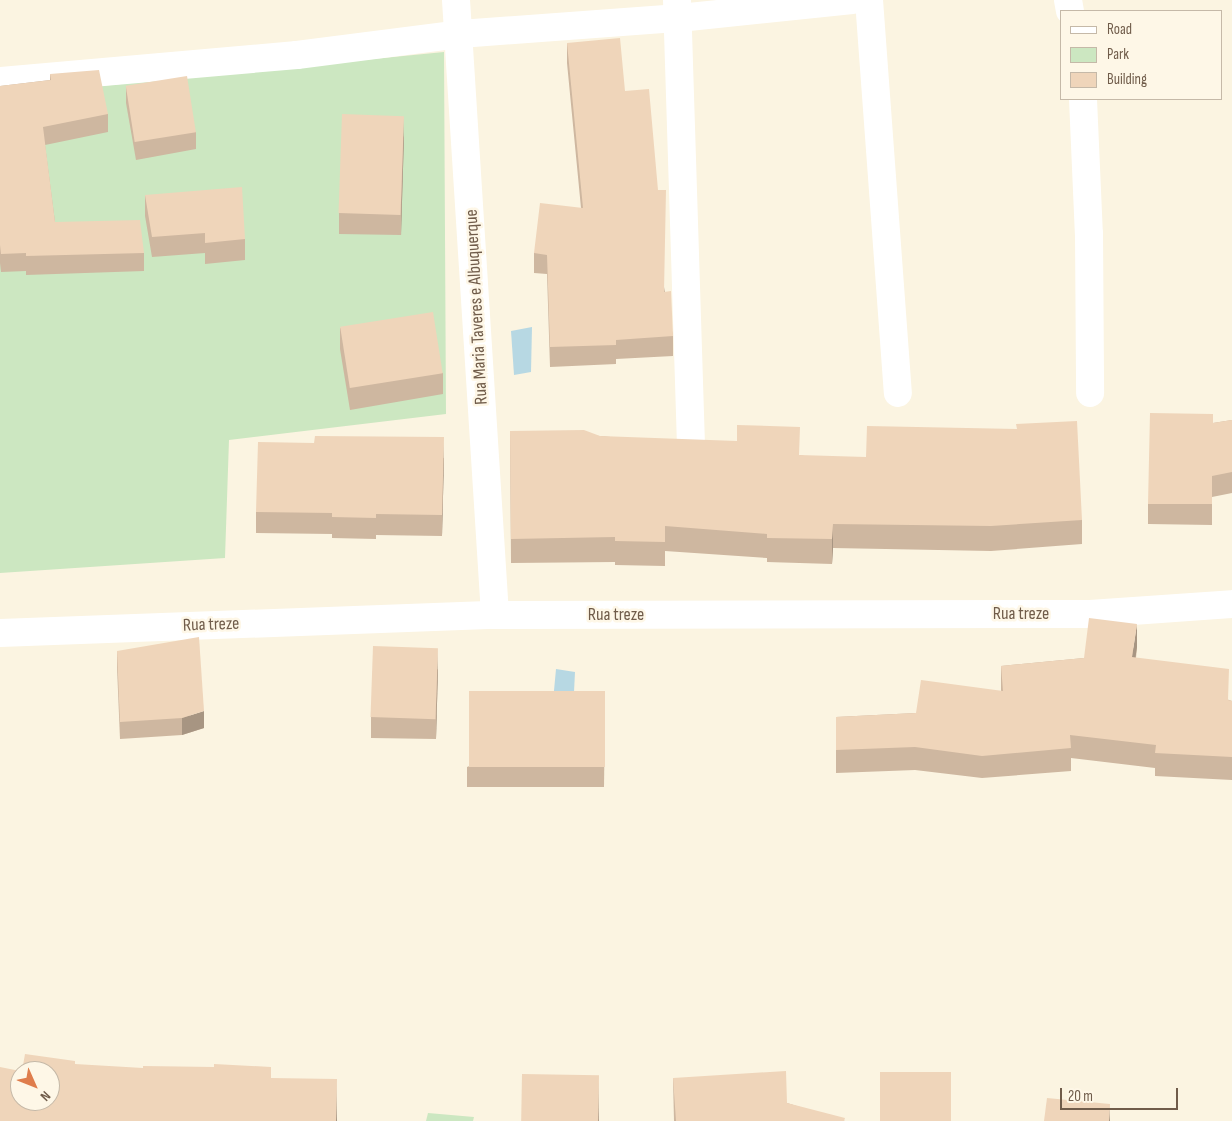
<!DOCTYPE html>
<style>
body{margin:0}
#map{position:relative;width:1232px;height:1121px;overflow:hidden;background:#fbf4e1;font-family:"Sofia Sans Condensed",sans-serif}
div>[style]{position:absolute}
.green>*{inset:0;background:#cce7c1}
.water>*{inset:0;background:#b7d8e3}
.minor>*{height:28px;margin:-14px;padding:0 14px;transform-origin:14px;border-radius:14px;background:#fff}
.wall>*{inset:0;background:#ceb7a0}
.shaded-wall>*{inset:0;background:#a79582}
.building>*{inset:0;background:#efd5ba;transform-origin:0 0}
span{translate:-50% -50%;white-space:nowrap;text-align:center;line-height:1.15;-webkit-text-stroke:5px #fef7e7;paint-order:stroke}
.street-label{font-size:18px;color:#705c4a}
.legend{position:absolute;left:1060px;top:10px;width:162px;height:90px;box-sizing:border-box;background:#fef7e7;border:1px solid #c5b9a8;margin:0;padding:6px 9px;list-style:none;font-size:15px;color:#705c4a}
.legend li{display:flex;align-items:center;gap:10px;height:25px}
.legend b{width:25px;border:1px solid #c5b9a8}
.north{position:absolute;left:10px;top:1061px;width:50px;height:50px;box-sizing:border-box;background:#fef7e7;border:1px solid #c5b9a8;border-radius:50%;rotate:134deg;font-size:14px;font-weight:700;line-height:20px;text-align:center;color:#705c4a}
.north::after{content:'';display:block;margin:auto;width:18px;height:22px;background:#df7d4c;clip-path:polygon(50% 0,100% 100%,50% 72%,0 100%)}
.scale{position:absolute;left:1060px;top:1088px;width:118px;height:22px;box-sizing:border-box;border:2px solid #705c4a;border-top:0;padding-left:6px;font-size:15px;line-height:18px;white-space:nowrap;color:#705c4a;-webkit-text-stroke:4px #fef7e7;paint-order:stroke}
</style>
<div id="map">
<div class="green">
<i style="clip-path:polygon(444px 52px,446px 414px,229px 440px,225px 558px,0 573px,0 96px)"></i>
<i style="clip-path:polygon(428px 1113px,474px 1117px,473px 1121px,426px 1121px)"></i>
</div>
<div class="water">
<i style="clip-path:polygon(532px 327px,531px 372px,514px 375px,511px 331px)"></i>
<i style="clip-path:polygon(556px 669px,575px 672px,573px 712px,552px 712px)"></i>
</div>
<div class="minor">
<i style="left:456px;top:0;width:616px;rotate:86.37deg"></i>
<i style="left:677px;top:0;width:442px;rotate:88.2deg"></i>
<i style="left:869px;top:0;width:394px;rotate:85.8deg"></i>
<i style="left:1068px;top:0;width:11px;rotate:80deg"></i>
<i style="left:0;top:81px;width:298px;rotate:-5deg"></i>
<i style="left:297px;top:55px;width:164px;rotate:-7.3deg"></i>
<i style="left:460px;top:34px;width:220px;rotate:-4.2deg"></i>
<i style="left:679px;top:18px;width:174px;rotate:-5.9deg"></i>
<i style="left:1083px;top:99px;width:135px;rotate:87.5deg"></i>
<i style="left:1089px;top:234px;width:159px;rotate:89.6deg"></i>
<i style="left:0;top:633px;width:495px;rotate:-2.1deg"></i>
<i style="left:495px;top:615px;width:595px;rotate:-0.1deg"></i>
<i style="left:1090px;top:614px;width:142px;rotate:-4deg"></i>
</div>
<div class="wall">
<i style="clip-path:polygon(567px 43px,625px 91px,665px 292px,673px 336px,673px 356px,616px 359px,616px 364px,550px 367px,547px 274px,534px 273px,534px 253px,581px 208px,567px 63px)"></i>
<i style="clip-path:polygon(50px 74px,108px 114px,108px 132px,45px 145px,55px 222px,144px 253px,144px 271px,26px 275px,26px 271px,1px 272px,0 263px,0 86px,50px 80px)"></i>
<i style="clip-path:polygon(126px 86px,196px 132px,196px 149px,136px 160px,126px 103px)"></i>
<i style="clip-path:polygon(404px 136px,401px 235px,339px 234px,339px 213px)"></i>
<i style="clip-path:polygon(145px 195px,245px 239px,245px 260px,205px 264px,205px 253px,152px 257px,145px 216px)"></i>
<i style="clip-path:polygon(340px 328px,443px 373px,443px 394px,350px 410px,340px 349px)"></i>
<i style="clip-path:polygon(1232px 420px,1232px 493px,1212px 497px,1212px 525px,1148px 524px,1148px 504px,1213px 423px)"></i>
<i style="clip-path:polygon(510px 431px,600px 436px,800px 455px,1082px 520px,1082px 544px,991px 551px,833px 548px,832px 564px,767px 562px,767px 558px,665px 551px,665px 566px,615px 565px,615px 562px,511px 563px)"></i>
<i style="clip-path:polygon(444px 458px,442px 536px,376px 535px,376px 539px,332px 538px,332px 534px,256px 533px,256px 512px)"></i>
<i style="clip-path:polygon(1137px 647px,1136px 658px,1229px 700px,1232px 701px,1232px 780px,1155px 776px,1155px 768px,1071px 758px,1071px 771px,982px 778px,915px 770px,836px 773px,836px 717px,916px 713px,1001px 691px,1001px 666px,1084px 658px)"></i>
<i style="clip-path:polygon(117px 651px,204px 728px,182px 735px,120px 739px,117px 667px)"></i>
<i style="clip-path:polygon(438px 669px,436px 739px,371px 738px,371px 717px)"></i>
<i style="clip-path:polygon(605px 713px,604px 787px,467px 787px,467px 767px)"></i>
<i style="clip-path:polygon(673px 1078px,787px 1103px,845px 1121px,674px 1121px)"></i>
</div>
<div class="shaded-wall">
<i style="clip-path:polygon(404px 116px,404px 136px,401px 235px,401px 215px)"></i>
<i style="clip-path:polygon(444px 437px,444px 458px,442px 536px,442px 515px)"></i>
<i style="clip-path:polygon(833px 524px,833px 548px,832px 564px,832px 539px)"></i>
<i style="clip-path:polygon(1137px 624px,1137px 647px,1132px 680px,1132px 657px)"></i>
<i style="clip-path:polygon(438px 648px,438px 669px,436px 739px,436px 718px)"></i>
<i style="clip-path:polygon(204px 711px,204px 728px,182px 735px,182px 718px)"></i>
<i style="clip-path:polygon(599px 1076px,599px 1121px,598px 1121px)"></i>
<i style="clip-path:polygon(337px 1079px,337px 1121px,336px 1121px)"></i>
<i style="clip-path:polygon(1110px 1104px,1110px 1121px,1109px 1121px)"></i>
</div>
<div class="building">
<i style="clip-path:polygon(620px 38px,625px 91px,649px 89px,658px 190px,666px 190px,664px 292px,671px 291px,673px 336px,616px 340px,616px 345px,550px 347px,547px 255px,534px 253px,540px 203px,583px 208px,567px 43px)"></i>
<i style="clip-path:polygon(99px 70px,108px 114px,43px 127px,55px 222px,140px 220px,144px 253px,26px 256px,26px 253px,1px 254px,0 245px,0 86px,51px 80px,50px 74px)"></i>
<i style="left:187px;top:76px;width:57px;height:62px;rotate:81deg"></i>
<i style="left:342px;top:114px;width:62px;height:99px;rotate:2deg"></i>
<i style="clip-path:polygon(242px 187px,245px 239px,205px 243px,205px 233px,152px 237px,145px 195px)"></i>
<i style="left:433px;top:312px;width:62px;height:94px;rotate:81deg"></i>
<i style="clip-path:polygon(1150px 413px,1213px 414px,1213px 423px,1232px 420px,1232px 472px,1212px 476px,1212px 504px,1148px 504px)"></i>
<i style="clip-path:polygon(1077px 421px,1082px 520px,991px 526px,833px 524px,832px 539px,767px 538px,767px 534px,665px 526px,665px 542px,615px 541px,615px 537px,511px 539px,510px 431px,584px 430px,600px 436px,737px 441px,737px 425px,800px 427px,799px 455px,866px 457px,867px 426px,1017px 429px,1016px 424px)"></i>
<i style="clip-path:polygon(315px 436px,444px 437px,442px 515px,376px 514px,376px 518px,332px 517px,332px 513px,256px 512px,258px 442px,314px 443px)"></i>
<i style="clip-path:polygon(1089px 618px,1137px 624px,1132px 657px,1229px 669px,1228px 700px,1232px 701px,1232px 757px,1155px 753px,1156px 745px,1070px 735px,1071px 748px,982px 756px,915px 747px,836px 750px,836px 717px,916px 713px,921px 680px,1003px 691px,1001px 666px,1084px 658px)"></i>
<i style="clip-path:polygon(199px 637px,204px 711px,182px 718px,120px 722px,117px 651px)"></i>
<i style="left:373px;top:646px;width:65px;height:71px;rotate:2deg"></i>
<i style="left:469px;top:691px;width:136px;height:76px"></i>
<i style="clip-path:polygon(25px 1054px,75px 1061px,75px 1064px,143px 1068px,143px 1066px,214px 1067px,214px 1064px,271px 1067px,271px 1078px,337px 1079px,336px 1121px,0 1121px,0 1067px,20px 1071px,20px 1101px,50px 1101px,50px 1071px,22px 1071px)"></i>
<i style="clip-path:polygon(786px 1071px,787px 1103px,845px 1118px,844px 1121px,676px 1121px,673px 1078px)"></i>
<i style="left:880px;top:1072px;width:71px;height:49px"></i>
<i style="left:522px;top:1074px;width:77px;height:47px;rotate:1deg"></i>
<i style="clip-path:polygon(1047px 1098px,1110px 1104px,1109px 1121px,1044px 1121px)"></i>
</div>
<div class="street-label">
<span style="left:477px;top:307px;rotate:-93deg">Rua Maria Taveres e Albuquerque</span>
<span style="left:1021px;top:614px">Rua treze</span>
<span style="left:616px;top:615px">Rua treze</span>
<span style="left:211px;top:625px;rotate:-2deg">Rua treze</span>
</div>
<ul class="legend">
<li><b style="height:6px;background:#fff"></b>Road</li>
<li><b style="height:14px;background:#cce7c1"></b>Park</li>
<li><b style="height:14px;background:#efd5ba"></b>Building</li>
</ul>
<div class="north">N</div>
<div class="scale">20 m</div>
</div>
